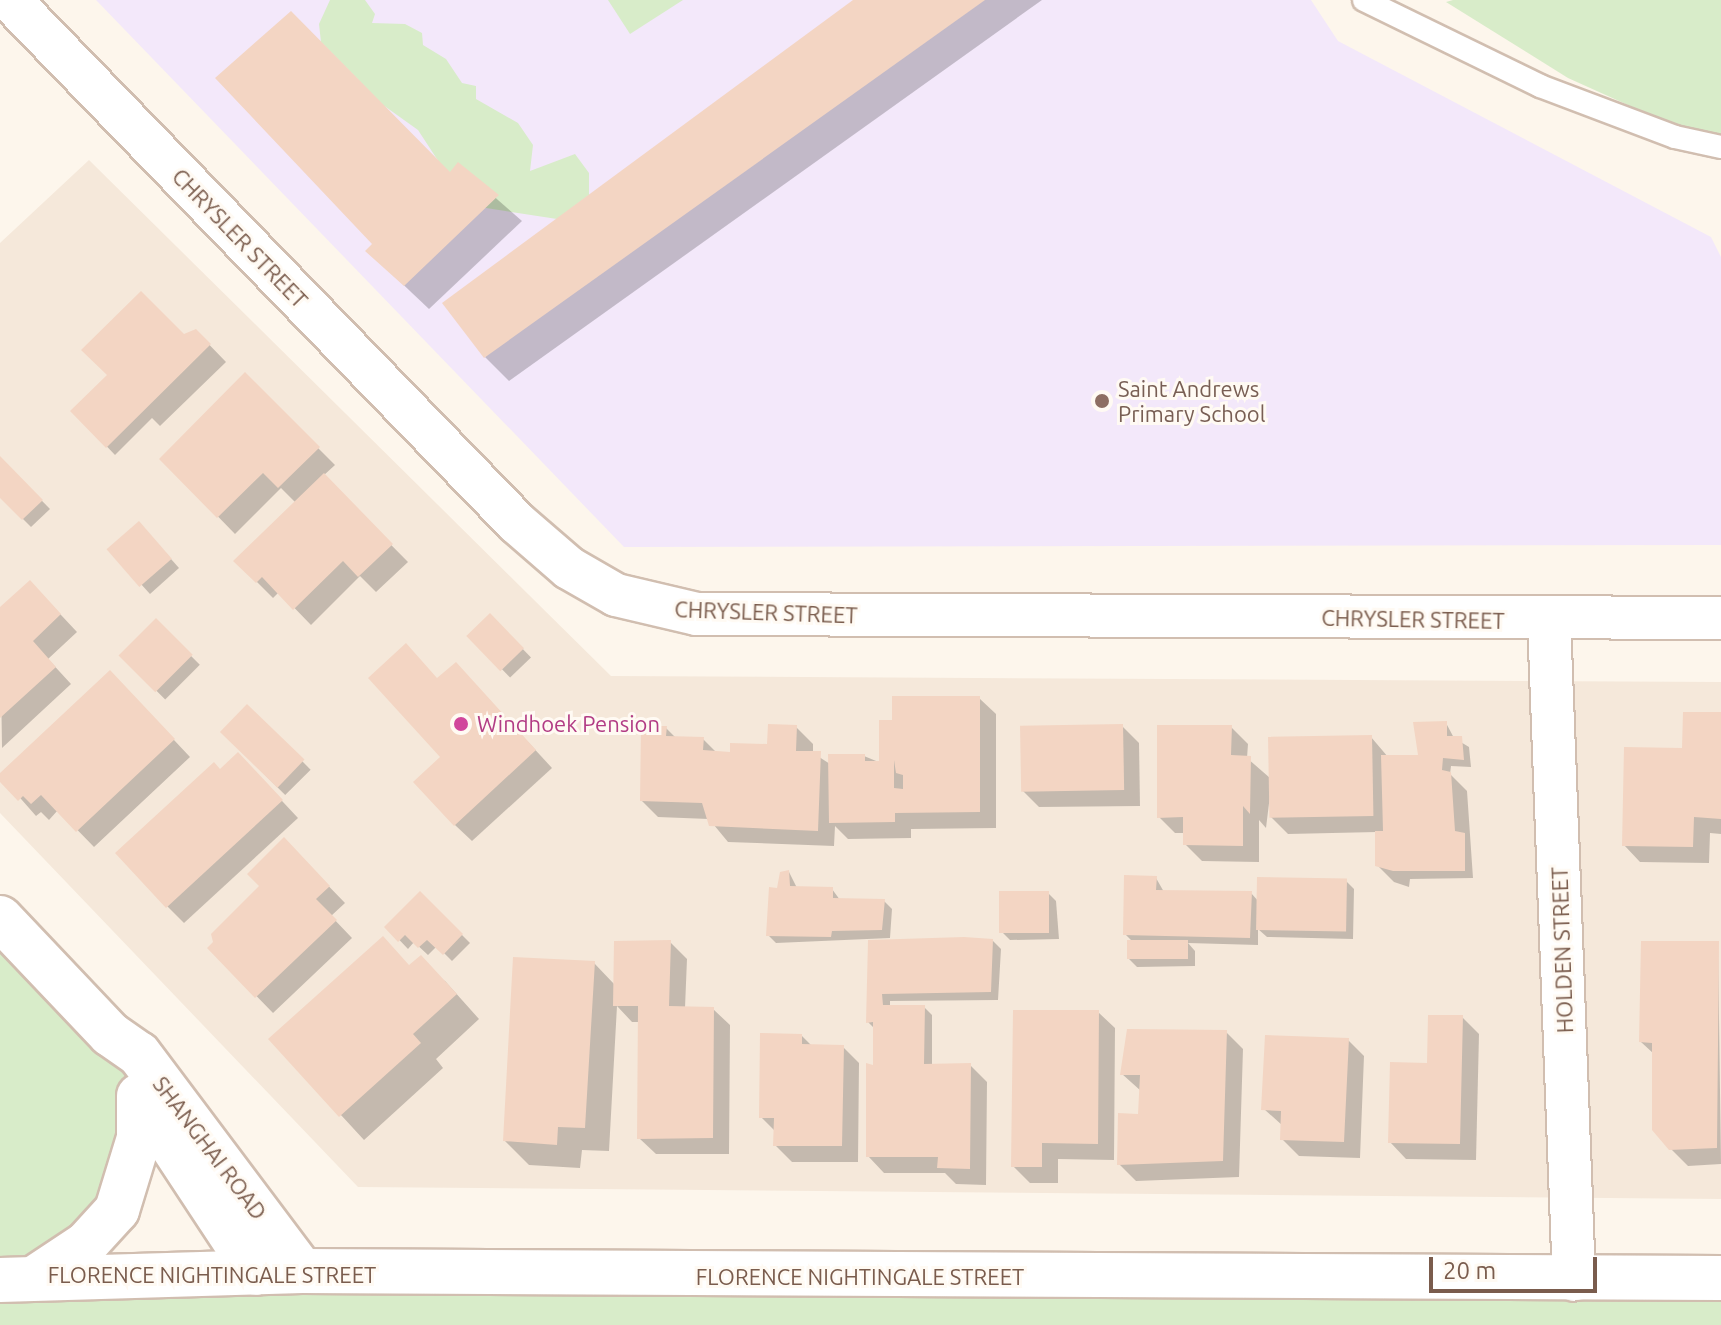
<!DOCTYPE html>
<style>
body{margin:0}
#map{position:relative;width:1721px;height:1325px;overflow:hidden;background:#fdf6ec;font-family:Ubuntu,sans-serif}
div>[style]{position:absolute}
.residential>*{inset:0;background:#f5e8da}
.education>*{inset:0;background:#f3e8fa}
.green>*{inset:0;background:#d8ecc9}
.shadow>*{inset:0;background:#0003;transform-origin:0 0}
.building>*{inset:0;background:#f3d5c3;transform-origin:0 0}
.roads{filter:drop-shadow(2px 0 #d1beb0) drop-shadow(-2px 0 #d1beb0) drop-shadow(0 2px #d1beb0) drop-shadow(0 -2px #d1beb0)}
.service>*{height:22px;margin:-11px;padding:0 11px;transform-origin:11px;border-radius:11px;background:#fff}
.minor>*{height:42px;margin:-21px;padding:0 21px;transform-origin:21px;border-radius:21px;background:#fff}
.tertiary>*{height:44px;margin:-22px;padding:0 22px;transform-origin:22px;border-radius:22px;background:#fff}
.secondary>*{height:44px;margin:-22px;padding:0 22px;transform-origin:22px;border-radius:22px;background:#fff}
.dots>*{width:22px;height:22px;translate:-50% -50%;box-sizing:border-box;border:4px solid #fffaf3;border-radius:50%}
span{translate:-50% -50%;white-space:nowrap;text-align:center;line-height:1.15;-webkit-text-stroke:6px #fffaf3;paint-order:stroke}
.street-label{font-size:22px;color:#7a5c4d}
.education-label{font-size:22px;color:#785e54}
.left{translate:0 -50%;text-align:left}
.hotel-label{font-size:22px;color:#b23c85}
.scale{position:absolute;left:1429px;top:1257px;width:168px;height:36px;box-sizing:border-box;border:4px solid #7a5c4d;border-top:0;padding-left:10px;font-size:24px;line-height:28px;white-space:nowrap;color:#7a5c4d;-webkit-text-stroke:6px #fffaf3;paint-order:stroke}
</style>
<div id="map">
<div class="residential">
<i style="clip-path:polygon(89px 160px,611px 676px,1721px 682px,1721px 1199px,358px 1187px,0 813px,0 243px)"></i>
</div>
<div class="education">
<i style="clip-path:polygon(96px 0,1311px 0,1338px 41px,1711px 237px,1721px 257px,1721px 545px,624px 547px)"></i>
</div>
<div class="green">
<i style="clip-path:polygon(330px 0,365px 0,375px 14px,372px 23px,405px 24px,422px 33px,423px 45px,446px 59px,462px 83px,476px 86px,476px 99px,518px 123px,533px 145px,530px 171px,575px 154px,589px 173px,589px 195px,557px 219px,467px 205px,418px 130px,383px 105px,321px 42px,319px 24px)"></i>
<i style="clip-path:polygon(608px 0,683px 0,630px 34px)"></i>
<i style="clip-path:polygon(1453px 0,1721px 0,1721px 147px,1568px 78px,1446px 2px)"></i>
<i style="clip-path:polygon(0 921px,110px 1034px,139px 1096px,130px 1181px,41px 1274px,1721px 1278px,1721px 1325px,0 1325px)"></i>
</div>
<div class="shadow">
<i style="clip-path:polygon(856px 0,1042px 0,509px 381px,485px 357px)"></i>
<i style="clip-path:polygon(458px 165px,522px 221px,429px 309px,392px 274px)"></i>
<i style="clip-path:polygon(196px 331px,226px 362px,160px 426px,152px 418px,115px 455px,73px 411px)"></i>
<i style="clip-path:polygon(245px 375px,335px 465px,323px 476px,408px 562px,376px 592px,360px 576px,311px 625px,279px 592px,273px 598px,236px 561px,296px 503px,281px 488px,235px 534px,162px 459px)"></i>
<i style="clip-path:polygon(0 458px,50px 509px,31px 527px,0 496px)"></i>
<i style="clip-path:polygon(147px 532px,179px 568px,150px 594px,110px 550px)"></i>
<i style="clip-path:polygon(46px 599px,77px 632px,48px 659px,71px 684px,2px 748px,0 610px)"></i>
<i style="left:490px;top:615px;width:59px;height:29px;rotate:46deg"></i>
<i style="left:156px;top:621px;width:62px;height:49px;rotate:45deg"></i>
<i style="clip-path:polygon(438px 680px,472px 681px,552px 768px,472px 841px,455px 825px,443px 758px)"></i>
<i style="clip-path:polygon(126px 689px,190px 757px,94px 847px,58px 810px,49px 820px,41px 812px,36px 816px,0 775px)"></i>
<i style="clip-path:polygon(979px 698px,996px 714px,996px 828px,911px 829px,911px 838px,848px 839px,835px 826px,834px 846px,728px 842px,709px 819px,658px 817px,642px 801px,666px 728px,676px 738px,703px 739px,717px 753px,732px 754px,769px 746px,796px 727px,813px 744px,813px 753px,830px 764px,864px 756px,881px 763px,894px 722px)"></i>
<i style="left:247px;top:706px;width:90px;height:36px;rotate:45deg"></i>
<i style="clip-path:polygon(1721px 714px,1721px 834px,1710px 833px,1709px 863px,1640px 862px,1624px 845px)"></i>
<i style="clip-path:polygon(1446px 723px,1454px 738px,1469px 747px,1471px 767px,1451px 766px,1450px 774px,1467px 791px,1473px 878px,1410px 879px,1409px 887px,1394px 882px,1377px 865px,1377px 832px,1288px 834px,1271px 817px,1270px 795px,1266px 828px,1259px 820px,1259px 862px,1202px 861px,1185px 844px,1185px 833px,1175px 833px,1159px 817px,1231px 727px,1248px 744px,1247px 758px,1270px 778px,1371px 737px,1388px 757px,1419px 757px)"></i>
<i style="clip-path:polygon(1122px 726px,1139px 743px,1140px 806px,1039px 807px,1023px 791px)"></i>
<i style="clip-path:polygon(254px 771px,298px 818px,184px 923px,167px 906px)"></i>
<i style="clip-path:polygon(284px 840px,345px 903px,331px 916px,352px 938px,273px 1013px,210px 948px,262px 887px)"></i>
<i style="clip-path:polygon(789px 872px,797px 888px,832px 889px,840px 900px,884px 901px,892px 909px,890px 938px,776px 943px,768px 935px,778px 890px)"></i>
<i style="clip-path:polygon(1156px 878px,1164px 892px,1251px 893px,1259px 902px,1346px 881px,1354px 889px,1353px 939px,1267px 937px,1258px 929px,1258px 945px,1188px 943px,1195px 951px,1195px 966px,1137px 967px,1129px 959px,1134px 943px,1125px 934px)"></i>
<i style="clip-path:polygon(420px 893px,470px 943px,452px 961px,437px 946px,428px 955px,414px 942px,408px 949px,387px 927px)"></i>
<i style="clip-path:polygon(1048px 893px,1056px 901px,1059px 939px,1010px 940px,1002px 932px)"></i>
<i style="clip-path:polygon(993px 941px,1001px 949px,998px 1000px,890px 1001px,890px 1007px,924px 1007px,932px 1015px,932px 1065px,970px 1065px,987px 1082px,986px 1185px,956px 1184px,945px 1173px,884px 1173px,868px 1156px,875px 1065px,875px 1029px,868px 1022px,870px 942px)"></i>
<i style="clip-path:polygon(670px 942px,687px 959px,685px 1008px,713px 1009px,730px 1025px,729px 1154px,656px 1154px,639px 1138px,640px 1022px,632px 1022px,617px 1006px,609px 1151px,582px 1150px,580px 1168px,529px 1165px,505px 1141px,594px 963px,615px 985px)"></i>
<i style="clip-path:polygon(1718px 943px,1721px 1164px,1688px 1166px,1671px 1149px,1654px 1054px,1641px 1042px)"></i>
<i style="clip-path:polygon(410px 967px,445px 981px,479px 1019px,436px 1059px,443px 1068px,364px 1140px,271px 1039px)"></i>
<i style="clip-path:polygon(1098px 1012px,1115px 1028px,1114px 1160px,1058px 1159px,1058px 1183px,1030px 1183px,1013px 1166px)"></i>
<i style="clip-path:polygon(1462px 1017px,1479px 1034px,1476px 1160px,1406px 1159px,1390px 1142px,1429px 1065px)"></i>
<i style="clip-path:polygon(1226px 1032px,1243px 1049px,1239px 1177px,1136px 1181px,1119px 1164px,1140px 1116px,1141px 1091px,1122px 1074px)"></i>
<i style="clip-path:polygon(802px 1036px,812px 1046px,843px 1047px,859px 1063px,858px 1162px,792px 1162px,775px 1145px,776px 1132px,761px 1117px)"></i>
<i style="clip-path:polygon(1348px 1040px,1364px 1056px,1360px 1158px,1299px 1156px,1282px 1139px,1283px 1126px,1264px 1109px)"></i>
</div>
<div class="building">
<i style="clip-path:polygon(853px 0,985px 0,484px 358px,442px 303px)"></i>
<i style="clip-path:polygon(291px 11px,450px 172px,458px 162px,499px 195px,404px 286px,365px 251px,372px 244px,215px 78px)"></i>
<i style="clip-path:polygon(141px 291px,184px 334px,196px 329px,211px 344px,106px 448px,70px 411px,107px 375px,81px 350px)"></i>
<i style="clip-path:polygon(245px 372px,320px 447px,278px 488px,263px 473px,217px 518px,159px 459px)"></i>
<i style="clip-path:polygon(0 456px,43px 500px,22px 520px,0 498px)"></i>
<i style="clip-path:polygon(324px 473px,393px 544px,358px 577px,343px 561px,293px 610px,262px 577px,256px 583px,233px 561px)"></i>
<i style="left:139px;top:521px;width:50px;height:43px;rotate:49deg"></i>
<i style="clip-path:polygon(30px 580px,61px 614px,33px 641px,56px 667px,0 718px,0 607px)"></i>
<i style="left:490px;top:613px;width:49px;height:33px;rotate:46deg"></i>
<i style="left:156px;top:618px;width:52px;height:53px;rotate:45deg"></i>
<i style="clip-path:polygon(406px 643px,437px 678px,456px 662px,536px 750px,454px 826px,413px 782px,440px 757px,368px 678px)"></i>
<i style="clip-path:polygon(110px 670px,175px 739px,76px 832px,41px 795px,31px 804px,23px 796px,18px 801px,0 782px,0 773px)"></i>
<i style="clip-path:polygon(evenodd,892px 696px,980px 696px,980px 812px,895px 813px,895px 822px,829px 823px,828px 754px,865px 754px,865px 761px,879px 761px,879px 720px,892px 720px,892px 696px,894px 760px,896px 773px,903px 775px,903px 789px,894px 788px,894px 760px)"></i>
<i style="left:247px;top:704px;width:80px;height:39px;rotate:44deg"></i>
<i style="clip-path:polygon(1683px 712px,1721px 712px,1721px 819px,1694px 817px,1693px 847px,1622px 846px,1624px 747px,1682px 748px)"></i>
<i style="clip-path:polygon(1447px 721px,1447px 736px,1462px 736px,1464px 760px,1443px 758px,1442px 770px,1451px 772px,1455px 831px,1465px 833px,1465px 871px,1393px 871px,1375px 866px,1375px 831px,1383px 831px,1381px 755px,1418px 755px,1413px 722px)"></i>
<i style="clip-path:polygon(768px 724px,797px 725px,796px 751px,821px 751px,818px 831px,709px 826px,702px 803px,640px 801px,641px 726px,667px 726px,666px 736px,704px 737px,703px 750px,730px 752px,730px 743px,767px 744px)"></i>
<i style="left:1123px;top:724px;width:66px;height:103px;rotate:89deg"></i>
<i style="clip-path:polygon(1157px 725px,1232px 725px,1231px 755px,1251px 756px,1250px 814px,1243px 806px,1243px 846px,1183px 845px,1183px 817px,1157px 818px)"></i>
<i style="left:1372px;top:735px;width:81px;height:104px;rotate:89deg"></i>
<i style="clip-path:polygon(238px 752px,283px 800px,166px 908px,115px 853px,214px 762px,220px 769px)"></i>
<i style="clip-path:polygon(284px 837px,330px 886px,316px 899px,337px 920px,255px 998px,207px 948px,213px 942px,211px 934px,259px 886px,247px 874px)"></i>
<i style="clip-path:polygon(789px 870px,790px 886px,833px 887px,833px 898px,885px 899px,882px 930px,832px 931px,831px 937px,766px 936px,769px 887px,777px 888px,780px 872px)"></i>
<i style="clip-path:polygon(1124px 875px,1157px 876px,1156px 890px,1252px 891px,1250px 938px,1123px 935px)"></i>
<i style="left:1257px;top:877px;width:90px;height:53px;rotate:1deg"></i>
<i style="clip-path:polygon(420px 891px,463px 934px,443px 955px,427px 940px,418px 948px,405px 935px,398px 942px,384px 927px)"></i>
<i style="left:999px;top:891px;width:50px;height:42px"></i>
<i style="clip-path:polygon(383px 936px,409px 965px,421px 955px,457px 994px,413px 1034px,421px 1043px,339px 1117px,268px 1039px)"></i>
<i style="clip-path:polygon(964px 937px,993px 939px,991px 992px,882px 994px,883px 1005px,925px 1005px,924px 1064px,971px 1063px,970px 1169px,937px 1168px,938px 1157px,866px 1157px,866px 1063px,873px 1065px,873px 1022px,866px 1023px,868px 940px)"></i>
<i style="clip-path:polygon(671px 940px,669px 1006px,714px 1007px,713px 1138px,637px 1139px,638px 1006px,613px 1006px,614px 941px)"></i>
<i style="left:1188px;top:940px;width:19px;height:61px;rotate:90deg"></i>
<i style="clip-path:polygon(1641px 941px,1719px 941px,1717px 1148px,1669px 1150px,1652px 1130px,1652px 1043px,1639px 1042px)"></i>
<i style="clip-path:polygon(513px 957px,595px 961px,585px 1128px,558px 1127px,557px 1145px,503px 1141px)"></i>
<i style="clip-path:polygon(1013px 1010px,1099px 1010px,1098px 1144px,1042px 1143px,1042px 1167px,1011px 1167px)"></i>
<i style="clip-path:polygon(1428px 1015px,1463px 1015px,1460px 1144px,1388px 1143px,1390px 1062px,1427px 1063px)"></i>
<i style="clip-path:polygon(1127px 1029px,1227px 1030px,1223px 1161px,1117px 1165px,1118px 1113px,1138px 1114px,1140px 1075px,1120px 1075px)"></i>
<i style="clip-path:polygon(760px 1033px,802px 1034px,802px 1044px,844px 1045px,842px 1146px,773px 1146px,774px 1118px,759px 1118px)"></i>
<i style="clip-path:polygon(1265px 1035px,1349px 1038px,1344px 1142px,1280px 1140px,1281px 1111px,1261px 1110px)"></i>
</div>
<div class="roads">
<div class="service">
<i style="left:1364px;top:0;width:196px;rotate:26deg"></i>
<i style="left:1540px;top:86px;width:144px;rotate:20.7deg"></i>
<i style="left:1675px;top:137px;width:47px;rotate:12.3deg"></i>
</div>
<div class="minor">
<i style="left:10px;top:0;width:728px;rotate:45.89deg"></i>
<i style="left:517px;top:523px;width:69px;rotate:40.9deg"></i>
<i style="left:569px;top:568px;width:54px;rotate:29.9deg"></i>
<i style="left:616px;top:595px;width:83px;rotate:13.2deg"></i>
<i style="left:697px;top:614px;width:1024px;rotate:0.22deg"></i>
<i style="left:1549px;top:620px;width:660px;rotate:87.83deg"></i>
</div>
<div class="tertiary">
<i style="left:0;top:918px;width:160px;rotate:46.5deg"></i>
<i style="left:110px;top:1034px;width:35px;rotate:35deg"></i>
<i style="left:139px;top:1054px;width:271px;rotate:53.1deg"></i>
<i style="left:155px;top:1120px;width:183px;rotate:56.6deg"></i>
</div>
<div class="secondary">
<i style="left:39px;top:1275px;width:56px;rotate:-33.4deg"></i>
<i style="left:86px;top:1244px;width:46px;rotate:-47.6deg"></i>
<i style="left:117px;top:1210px;width:75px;rotate:-73deg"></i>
<i style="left:139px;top:1138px;width:42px;rotate:-90deg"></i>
<i style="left:0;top:1280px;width:302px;rotate:-1.7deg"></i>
<i style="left:302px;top:1271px;width:1419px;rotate:0.28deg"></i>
</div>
</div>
<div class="dots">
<i style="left:1102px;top:401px;background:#8d6e63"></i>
<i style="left:461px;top:724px;background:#d1479c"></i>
</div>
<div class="street-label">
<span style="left:240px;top:238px;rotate:46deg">CHRYSLER STREET</span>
<span style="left:766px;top:612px;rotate:2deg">CHRYSLER STREET</span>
<span style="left:1413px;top:619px;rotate:1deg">CHRYSLER STREET</span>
<span style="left:1562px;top:950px;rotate:-92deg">HOLDEN STREET</span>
<span style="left:210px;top:1148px;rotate:53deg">SHANGHAI ROAD</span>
<span style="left:212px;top:1275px">FLORENCE NIGHTINGALE STREET</span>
<span style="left:860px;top:1277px">FLORENCE NIGHTINGALE STREET</span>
</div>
<div class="education-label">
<span class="left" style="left:1118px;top:401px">Saint Andrews<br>Primary School</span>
</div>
<div class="hotel-label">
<span class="left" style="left:477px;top:724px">Windhoek Pension</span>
</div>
<div class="scale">20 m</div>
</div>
